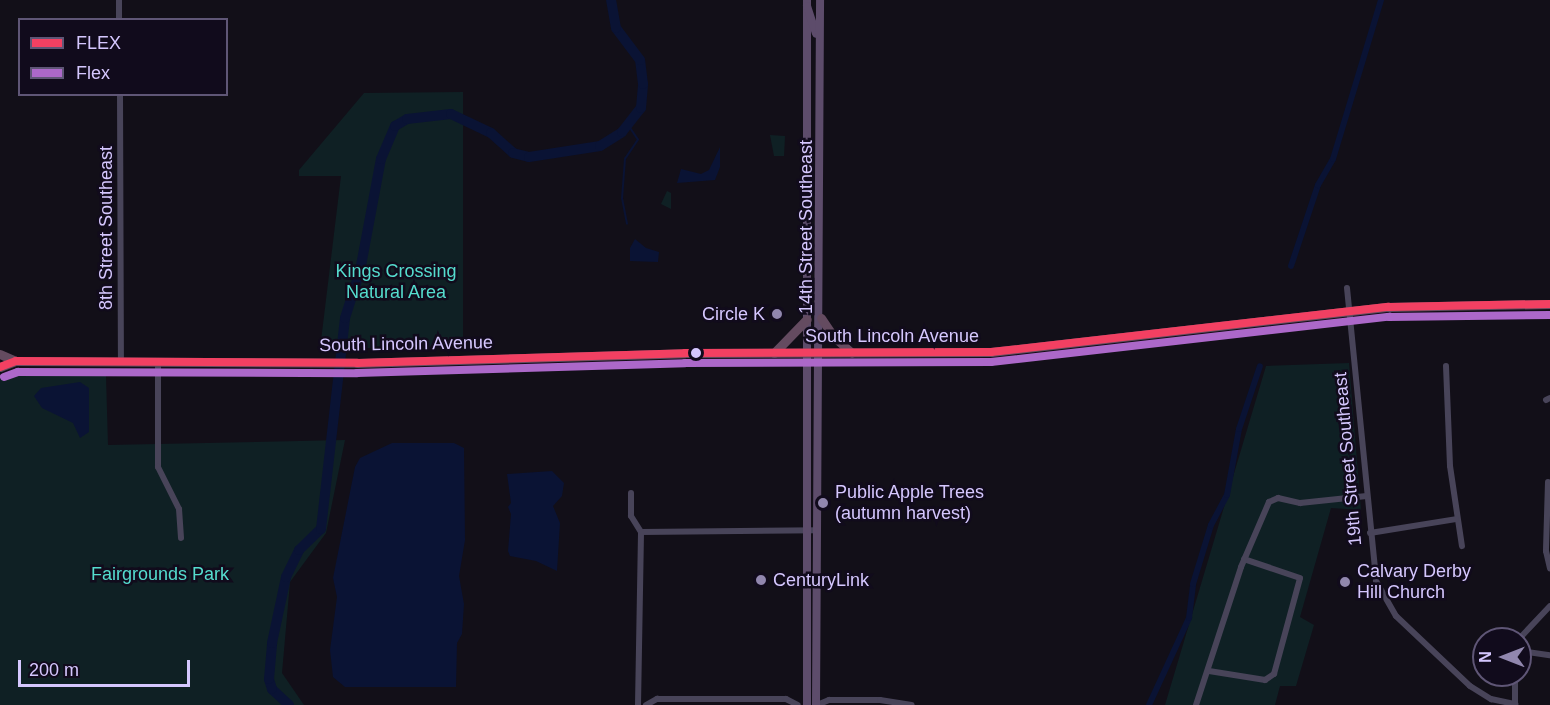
<!DOCTYPE html>
<style>
body{margin:0}
#map{position:relative;width:1550px;height:705px;overflow:hidden;background:#120f18;font-family:Helvetica,sans-serif}
div>[style]{position:absolute}
.green>*{inset:0;background:#0f2024}
.water>*{inset:0;background:#0a1334}
.stream>*{height:1.5px;margin:-0.75px;padding:0 0.75px;transform-origin:0.75px;border-radius:0.75px;background:#0a1334}
.canal>*{height:6px;margin:-3px;padding:0 3px;transform-origin:3px;border-radius:3px;background:#0a1334}
.river>*{height:10px;margin:-5px;padding:0 5px;transform-origin:5px;border-radius:5px;background:#0a1334}
.minor>*{height:6px;margin:-3px;padding:0 3px;transform-origin:3px;border-radius:3px;background:#484459}
.major>*{height:8px;margin:-4px;padding:0 4px;transform-origin:4px;border-radius:4px;background:#5d4c6b}
.highway>*{height:9px;margin:-4.5px;padding:0 4.5px;transform-origin:4.5px;border-radius:4.5px;background:#644b60}
.bus-1>*{height:8px;margin:-4px;padding:0 4px;transform-origin:4px;border-radius:4px;background:#f24062}
.bus-2>*{height:8px;margin:-4px;padding:0 4px;transform-origin:4px;border-radius:4px;background:#ac68c9}
.dots>*{width:16px;height:16px;translate:-50% -50%;box-sizing:border-box;border:3px solid #110b1c;border-radius:50%}
span{translate:-50% -50%;white-space:nowrap;text-align:center;line-height:1.15;-webkit-text-stroke:5px #110b1c;paint-order:stroke}
.street-label{font-size:18px;color:#d5c7fe}
.park-label{font-size:18px;color:#55dcce}
.poi-label{font-size:18px;color:#d5c7fe}
.right{translate:-100% -50%;text-align:right}
.left{translate:0 -50%;text-align:left}
.legend{position:absolute;left:18px;top:18px;width:210px;height:78px;box-sizing:border-box;background:#110b1c;border:2px solid #5f5676;margin:0;padding:8px 10px;list-style:none;font-size:18px;color:#d5c7fe}
.legend li{display:flex;align-items:center;gap:12px;height:30px}
.legend b{width:30px;border:2px solid #5f5676}
.north{position:absolute;left:1472px;top:627px;width:60px;height:60px;box-sizing:border-box;background:#110b1c;border:2px solid #5f5676;border-radius:50%;rotate:270deg;font-size:16px;font-weight:700;line-height:24px;text-align:center;color:#d5c7fe}
.north::after{content:'';display:block;margin:auto;width:21px;height:27px;background:#9187ae;clip-path:polygon(50% 0,100% 100%,50% 72%,0 100%)}
.scale{position:absolute;left:18px;top:660px;width:172px;height:27px;box-sizing:border-box;border:3px solid #d5c7fe;border-top:0;padding-left:8px;font-size:18px;line-height:21px;white-space:nowrap;color:#d5c7fe;-webkit-text-stroke:4px #110b1c;paint-order:stroke}
</style>
<div id="map">
<div class="green">
<i style="clip-path:polygon(463px 92px,463px 346px,320px 349px,341px 176px,299px 176px,299px 170px,364px 93px)"></i>
<i style="clip-path:polygon(770px 135px,785px 136px,784px 156px,774px 156px)"></i>
<i style="clip-path:polygon(667px 191px,671px 193px,671px 209px,661px 204px)"></i>
<i style="clip-path:polygon(1349px 363px,1361px 510px,1331px 508px,1300px 617px,1314px 625px,1296px 686px,1280px 686px,1275px 705px,1165px 705px,1266px 366px)"></i>
<i style="clip-path:polygon(0 376px,106px 376px,108px 445px,345px 440px,326px 533px,290px 582px,282px 673px,304px 705px,0 705px)"></i>
</div>
<div class="water">
<i style="clip-path:polygon(720px 147px,720px 167px,715px 180px,677px 183px,681px 169px,701px 174px,709px 170px)"></i>
<i style="clip-path:polygon(635px 239px,646px 248px,659px 252px,658px 262px,630px 261px,630px 248px)"></i>
<i style="clip-path:polygon(80px 382px,89px 388px,89px 432px,80px 438px,73px 423px,42px 408px,34px 396px,41px 388px)"></i>
<i style="clip-path:polygon(392px 443px,454px 443px,464px 448px,465px 540px,459px 576px,464px 604px,462px 634px,457px 643px,456px 687px,345px 687px,333px 677px,330px 650px,337px 597px,333px 578px,355px 467px,360px 458px)"></i>
<i style="clip-path:polygon(552px 471px,564px 483px,562px 496px,553px 506px,560px 523px,557px 571px,536px 561px,510px 556px,508px 551px,511px 514px,508px 507px,511px 503px,507px 474px)"></i>
</div>
<div class="stream">
<i style="left:627px;top:224px;width:25px;rotate:-101deg"></i>
<i style="left:622px;top:199px;width:40px;rotate:-85.7deg"></i>
<i style="left:625px;top:159px;width:23px;rotate:-56deg"></i>
<i style="left:638px;top:140px;width:18px;rotate:-124deg"></i>
</div>
<div class="canal">
<i style="left:1291px;top:266px;width:85px;rotate:-71.6deg"></i>
<i style="left:1318px;top:185px;width:30px;rotate:-60deg"></i>
<i style="left:1333px;top:159px;width:166px;rotate:-73.2deg"></i>
<i style="left:1149px;top:705px;width:96px;rotate:-65.3deg"></i>
<i style="left:1189px;top:618px;width:34px;rotate:-83deg"></i>
<i style="left:1193px;top:584px;width:62px;rotate:-73deg"></i>
<i style="left:1211px;top:525px;width:34px;rotate:-62deg"></i>
<i style="left:1227px;top:495px;width:67px;rotate:-79.7deg"></i>
<i style="left:1239px;top:429px;width:66px;rotate:-71.6deg"></i>
</div>
<div class="river">
<i style="left:289px;top:705px;width:23px;rotate:-137deg"></i>
<i style="left:272px;top:689px;width:10px;rotate:-107deg"></i>
<i style="left:269px;top:679px;width:36px;rotate:-85deg"></i>
<i style="left:272px;top:643px;width:67px;rotate:-78deg"></i>
<i style="left:286px;top:577px;width:30px;rotate:-64deg"></i>
<i style="left:299px;top:550px;width:30px;rotate:-44deg"></i>
<i style="left:321px;top:529px;width:212px;rotate:-83.5deg"></i>
<i style="left:345px;top:318px;width:49px;rotate:-72.3deg"></i>
<i style="left:360px;top:271px;width:114px;rotate:-79.4deg"></i>
<i style="left:381px;top:159px;width:36px;rotate:-67deg"></i>
<i style="left:395px;top:126px;width:14px;rotate:-30deg"></i>
<i style="left:407px;top:119px;width:44px;rotate:-6.5deg"></i>
<i style="left:451px;top:114px;width:44px;rotate:25.4deg"></i>
<i style="left:491px;top:133px;width:30px;rotate:42deg"></i>
<i style="left:513px;top:153px;width:16px;rotate:14deg"></i>
<i style="left:529px;top:157px;width:72px;rotate:-8.8deg"></i>
<i style="left:600px;top:146px;width:26px;rotate:-32deg"></i>
<i style="left:622px;top:132px;width:31px;rotate:-52deg"></i>
<i style="left:641px;top:108px;width:24px;rotate:-85deg"></i>
<i style="left:643px;top:84px;width:24px;rotate:-97deg"></i>
<i style="left:640px;top:60px;width:40px;rotate:-127deg"></i>
<i style="left:616px;top:28px;width:28px;rotate:-100deg"></i>
</div>
<div class="minor">
<i style="left:119px;top:0;width:20px;rotate:90deg"></i>
<i style="left:120px;top:94px;width:268px;rotate:89.8deg"></i>
<i style="left:1347px;top:288px;width:294px;rotate:84.3deg"></i>
<i style="left:1376px;top:581px;width:40px;rotate:60.3deg"></i>
<i style="left:1396px;top:616px;width:102px;rotate:43.4deg"></i>
<i style="left:1470px;top:686px;width:25px;rotate:32deg"></i>
<i style="left:1491px;top:699px;width:25px;rotate:12deg"></i>
<i style="left:158px;top:362px;width:105px;rotate:90deg"></i>
<i style="left:158px;top:467px;width:47px;rotate:63.4deg"></i>
<i style="left:179px;top:509px;width:29px;rotate:86deg"></i>
<i style="left:1446px;top:366px;width:100px;rotate:87.7deg"></i>
<i style="left:1450px;top:466px;width:81px;rotate:81.5deg"></i>
<i style="left:1546px;top:400px;width:4px;rotate:-27deg"></i>
<i style="left:1548px;top:482px;width:69px;rotate:91.7deg"></i>
<i style="left:1546px;top:551px;width:18px;rotate:77deg"></i>
<i style="left:631px;top:493px;width:23px;rotate:90deg"></i>
<i style="left:631px;top:516px;width:19px;rotate:58deg"></i>
<i style="left:641px;top:532px;width:177px;rotate:-0.6deg"></i>
<i style="left:1370px;top:533px;width:87px;rotate:-9.2deg"></i>
<i style="left:1519px;top:639px;width:45px;rotate:-46.8deg"></i>
<i style="left:1520px;top:651px;width:30px;rotate:8deg"></i>
<i style="left:1209px;top:671px;width:57px;rotate:9.1deg"></i>
<i style="left:1265px;top:680px;width:11px;rotate:-34deg"></i>
<i style="left:1274px;top:674px;width:99px;rotate:-74.8deg"></i>
<i style="left:1300px;top:578px;width:59px;rotate:-161.3deg"></i>
<i style="left:1515px;top:704px;width:29px;rotate:-90deg"></i>
<i style="left:638px;top:705px;width:173px;rotate:-89deg"></i>
<i style="left:646px;top:705px;width:13px;rotate:-29deg"></i>
<i style="left:657px;top:699px;width:129px"></i>
<i style="left:786px;top:699px;width:13px;rotate:27deg"></i>
<i style="left:817px;top:705px;width:13px;rotate:-23deg"></i>
<i style="left:829px;top:700px;width:51px"></i>
<i style="left:880px;top:700px;width:32px;rotate:9deg"></i>
<i style="left:1196px;top:705px;width:145px;rotate:-71.9deg"></i>
<i style="left:1241px;top:567px;width:71px;rotate:-66.7deg"></i>
<i style="left:1269px;top:502px;width:10px;rotate:-24deg"></i>
<i style="left:1278px;top:498px;width:23px;rotate:13deg"></i>
<i style="left:1300px;top:503px;width:67px;rotate:-6deg"></i>
</div>
<div class="major">
<i style="left:807px;top:0;width:705px;rotate:90deg"></i>
<i style="left:807px;top:6px;width:29px;rotate:72deg"></i>
<i style="left:816px;top:705px;width:705px;rotate:-89.67deg"></i>
</div>
<div class="highway">
<i style="left:821px;top:318px;width:22px;rotate:56deg"></i>
<i style="left:833px;top:336px;width:25px;rotate:42deg"></i>
<i style="left:774px;top:353px;width:47px;rotate:-45.9deg"></i>
<i style="left:0;top:354px;width:17px;rotate:24deg"></i>
<i style="left:0;top:367px;width:17px;rotate:-21deg"></i>
<i style="left:16px;top:361px;width:341px;rotate:0.3deg"></i>
<i style="left:357px;top:363px;width:328px;rotate:-1.7deg"></i>
<i style="left:685px;top:353px;width:306px;rotate:-0.2deg"></i>
<i style="left:991px;top:352px;width:400px;rotate:-6.5deg"></i>
<i style="left:1388px;top:307px;width:162px;rotate:-1.1deg"></i>
</div>
<div class="bus-1">
<i style="left:0;top:367px;width:17px;rotate:-21deg"></i>
<i style="left:16px;top:361px;width:341px;rotate:0.3deg"></i>
<i style="left:357px;top:363px;width:328px;rotate:-1.7deg"></i>
<i style="left:685px;top:353px;width:306px;rotate:-0.2deg"></i>
<i style="left:991px;top:352px;width:400px;rotate:-6.5deg"></i>
<i style="left:1388px;top:307px;width:162px;rotate:-1.1deg"></i>
</div>
<div class="bus-2">
<i style="left:4px;top:377px;width:15px;rotate:-20deg"></i>
<i style="left:18px;top:372px;width:339px;rotate:0.2deg"></i>
<i style="left:357px;top:373px;width:328px;rotate:-1.7deg"></i>
<i style="left:685px;top:363px;width:306px;rotate:-0.2deg"></i>
<i style="left:991px;top:362px;width:401px;rotate:-6.5deg"></i>
<i style="left:1389px;top:317px;width:161px;rotate:-0.7deg"></i>
</div>
<div class="dots">
<i style="left:777px;top:314px;background:#9187ae"></i>
<i style="left:696px;top:353px;background:#d5c7fe"></i>
<i style="left:823px;top:503px;background:#9187ae"></i>
<i style="left:761px;top:580px;background:#9187ae"></i>
<i style="left:1345px;top:582px;background:#9187ae"></i>
</div>
<div class="street-label">
<span style="left:806px;top:227px;rotate:-90deg">14th Street Southeast</span>
<span style="left:106px;top:228px;rotate:-90deg">8th Street Southeast</span>
<span style="left:892px;top:336px">South Lincoln Avenue</span>
<span style="left:406px;top:344px;rotate:-1deg">South Lincoln Avenue</span>
<span style="left:1348px;top:459px;rotate:-95deg">19th Street Southeast</span>
</div>
<div class="park-label">
<span style="left:396px;top:282px">Kings Crossing<br>Natural Area</span>
<span style="left:160px;top:574px">Fairgrounds Park</span>
</div>
<div class="poi-label">
<span class="right" style="left:765px;top:314px">Circle K</span>
<span class="left" style="left:835px;top:503px">Public Apple Trees<br>(autumn harvest)</span>
<span class="left" style="left:1357px;top:582px">Calvary Derby<br>Hill Church</span>
<span class="left" style="left:773px;top:580px">CenturyLink</span>
</div>
<ul class="legend">
<li><b style="height:8px;background:#f24062"></b>FLEX</li>
<li><b style="height:8px;background:#ac68c9"></b>Flex</li>
</ul>
<div class="north">N</div>
<div class="scale">200 m</div>
</div>
